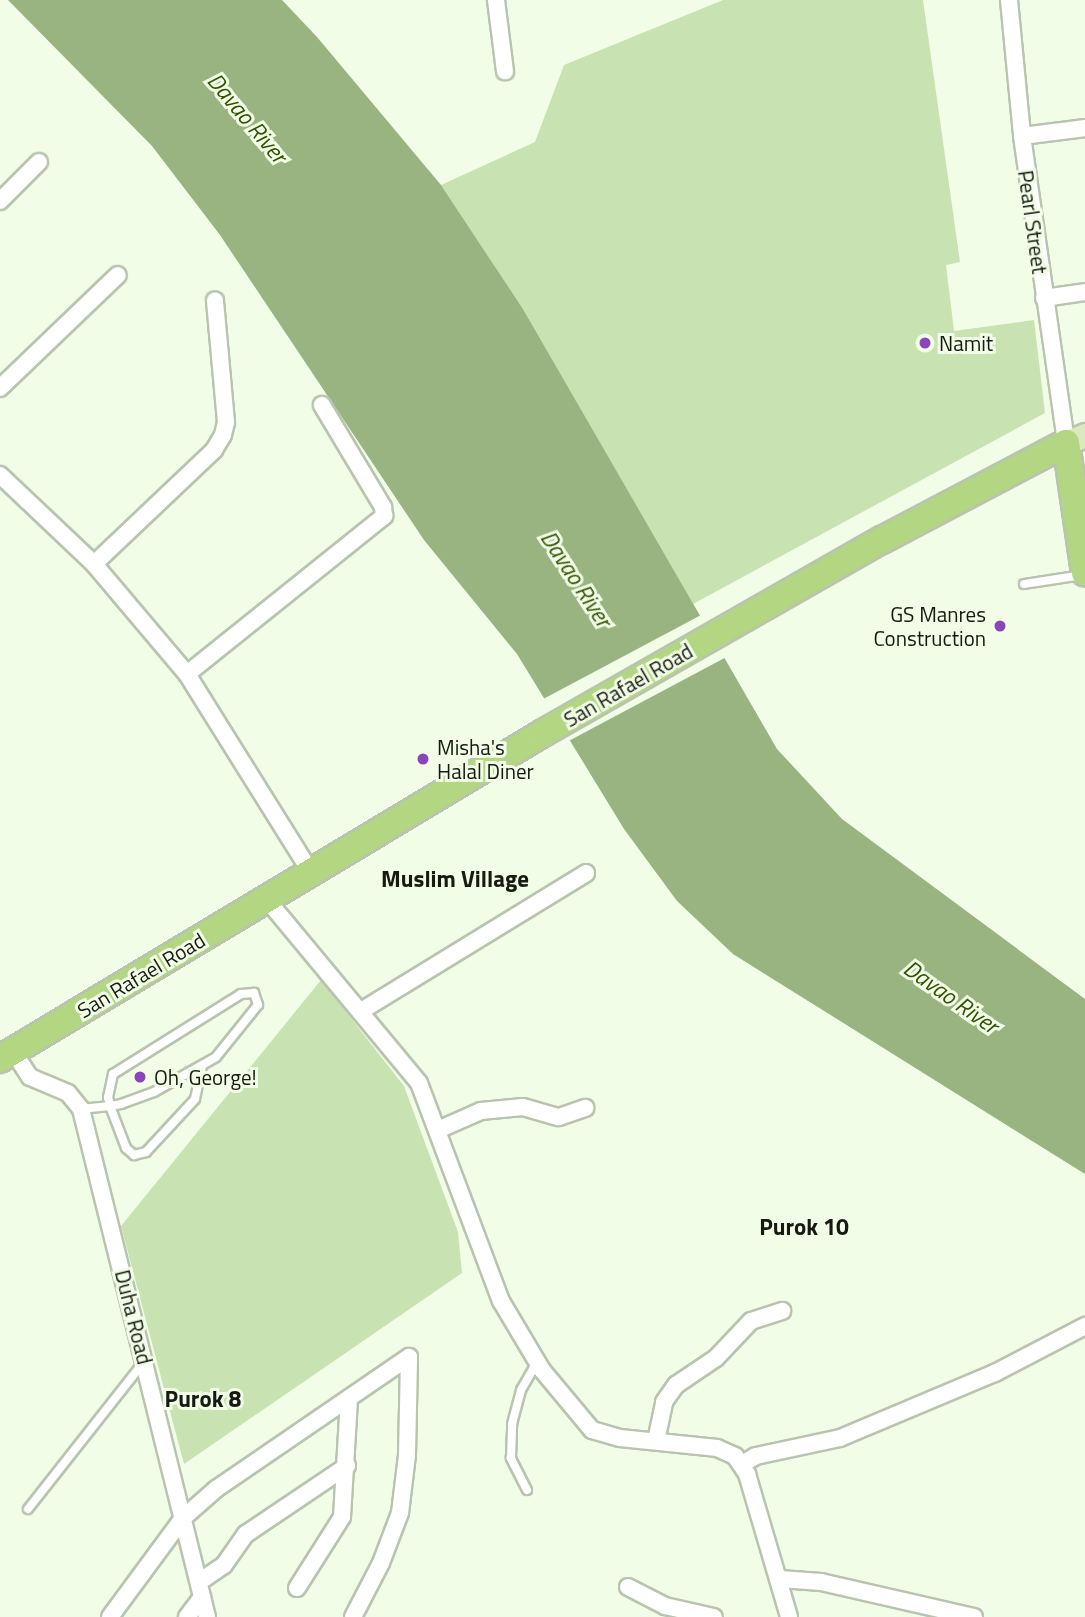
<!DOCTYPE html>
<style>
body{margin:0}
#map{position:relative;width:1085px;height:1617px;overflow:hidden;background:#f1fde7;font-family:"Titillium Web",sans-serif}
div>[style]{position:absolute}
.green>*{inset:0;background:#c9e2b1}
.water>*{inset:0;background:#9ab481}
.pier>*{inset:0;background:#f1fde7;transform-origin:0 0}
.roads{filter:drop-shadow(2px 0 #b9c4af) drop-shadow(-2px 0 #b9c4af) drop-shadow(0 2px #b9c4af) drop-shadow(0 -2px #b9c4af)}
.lane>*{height:8px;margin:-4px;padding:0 4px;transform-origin:4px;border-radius:4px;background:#fff}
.street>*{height:16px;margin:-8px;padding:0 8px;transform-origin:8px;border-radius:8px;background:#fff}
.secondary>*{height:23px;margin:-11.5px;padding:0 11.5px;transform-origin:11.5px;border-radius:11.5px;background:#d9eac1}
.primary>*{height:26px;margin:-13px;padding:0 13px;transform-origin:13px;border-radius:13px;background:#b3d682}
.dots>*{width:19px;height:19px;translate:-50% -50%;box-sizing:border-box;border:4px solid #f1fde7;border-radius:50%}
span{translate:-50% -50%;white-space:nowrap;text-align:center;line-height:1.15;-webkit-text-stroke:6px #f1fde7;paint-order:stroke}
.street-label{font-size:21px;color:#161a13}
.poi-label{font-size:21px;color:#161a13}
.left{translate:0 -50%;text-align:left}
.right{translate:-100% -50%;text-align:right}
.water-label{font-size:23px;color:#335100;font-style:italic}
.neighbourhood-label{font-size:23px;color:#161a13;font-weight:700}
</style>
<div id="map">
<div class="green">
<i style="clip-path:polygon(723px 0,923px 0,960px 262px,946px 265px,954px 331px,1034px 320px,1045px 413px,693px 604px,523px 309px,441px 185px,535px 142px,564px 65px)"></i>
<i style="clip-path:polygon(321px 980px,404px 1086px,458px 1232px,462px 1273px,184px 1464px,121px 1226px)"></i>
</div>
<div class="water">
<i style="clip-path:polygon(8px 0,282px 0,317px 37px,441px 185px,523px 309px,777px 749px,842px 819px,1085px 999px,1085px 1174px,733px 954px,677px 901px,624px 829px,517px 654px,424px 540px,220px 235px,152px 146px)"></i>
</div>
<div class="pier">
<i style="left:703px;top:614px;width:49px;height:182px;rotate:62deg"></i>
</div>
<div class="roads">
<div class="lane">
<i style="left:1024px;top:584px;width:60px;rotate:-8.7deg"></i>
<i style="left:81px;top:1109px;width:29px;rotate:-6deg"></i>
<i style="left:110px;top:1106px;width:11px;rotate:-10deg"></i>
<i style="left:121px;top:1104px;width:35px;rotate:-20deg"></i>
<i style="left:154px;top:1092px;width:71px;rotate:-29.4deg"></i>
<i style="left:216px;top:1057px;width:67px;rotate:-51.1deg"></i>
<i style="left:258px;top:1005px;width:13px;rotate:-108deg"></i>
<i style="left:254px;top:993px;width:13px;rotate:176deg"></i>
<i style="left:241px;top:994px;width:151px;rotate:148deg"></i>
<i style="left:113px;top:1074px;width:24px;rotate:102deg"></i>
<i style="left:108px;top:1097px;width:9px;rotate:77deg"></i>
<i style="left:110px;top:1106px;width:45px;rotate:69.1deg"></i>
<i style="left:126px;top:1148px;width:11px;rotate:41deg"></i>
<i style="left:134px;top:1155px;width:12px;rotate:-14deg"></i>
<i style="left:146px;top:1152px;width:72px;rotate:-47.2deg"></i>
<i style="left:195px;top:1099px;width:34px;rotate:-78deg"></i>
<i style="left:527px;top:1490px;width:36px;rotate:-117deg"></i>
<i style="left:511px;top:1458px;width:34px;rotate:-88deg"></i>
<i style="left:512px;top:1424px;width:35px;rotate:-75deg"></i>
<i style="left:521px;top:1390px;width:32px;rotate:-60deg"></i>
<i style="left:28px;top:1509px;width:186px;rotate:-51.8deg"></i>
</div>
<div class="street">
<i style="left:496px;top:0;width:72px;rotate:82.8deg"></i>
<i style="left:1009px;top:0;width:137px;rotate:84.5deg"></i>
<i style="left:1022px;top:136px;width:310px;rotate:81.8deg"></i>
<i style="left:1022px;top:136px;width:64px;rotate:-7.2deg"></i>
<i style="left:0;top:201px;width:55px;rotate:-45deg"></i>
<i style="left:1044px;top:298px;width:41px;rotate:-8.3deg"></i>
<i style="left:0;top:388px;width:163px;rotate:-43.8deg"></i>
<i style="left:0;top:475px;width:129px;rotate:43.4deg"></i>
<i style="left:94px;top:564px;width:144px;rotate:49.8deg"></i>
<i style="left:187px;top:674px;width:236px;rotate:58deg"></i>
<i style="left:94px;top:564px;width:166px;rotate:-43.5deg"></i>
<i style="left:214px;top:450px;width:17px;rotate:-59deg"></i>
<i style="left:223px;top:435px;width:13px;rotate:-77deg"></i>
<i style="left:226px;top:422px;width:122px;rotate:-95.2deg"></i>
<i style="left:187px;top:674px;width:253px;rotate:-38.7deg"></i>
<i style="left:384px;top:516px;width:9px;rotate:-96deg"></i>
<i style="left:383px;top:507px;width:119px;rotate:-120.9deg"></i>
<i style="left:268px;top:901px;width:236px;rotate:50.3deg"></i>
<i style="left:419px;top:1083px;width:233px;rotate:69.4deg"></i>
<i style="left:501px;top:1301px;width:80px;rotate:59.3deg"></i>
<i style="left:542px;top:1370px;width:78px;rotate:50.2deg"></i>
<i style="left:592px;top:1430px;width:29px;rotate:16deg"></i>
<i style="left:620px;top:1438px;width:98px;rotate:5.9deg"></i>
<i style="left:717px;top:1448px;width:20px;rotate:24deg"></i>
<i style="left:735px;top:1456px;width:22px;rotate:56deg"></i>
<i style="left:747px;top:1474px;width:149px;rotate:73.6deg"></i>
<i style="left:361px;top:1011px;width:264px;rotate:-31.5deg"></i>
<i style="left:13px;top:1051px;width:31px;rotate:57deg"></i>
<i style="left:30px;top:1077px;width:41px;rotate:22.8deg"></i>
<i style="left:68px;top:1093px;width:21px;rotate:51deg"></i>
<i style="left:81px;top:1109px;width:523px;rotate:76.07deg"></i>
<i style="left:440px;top:1129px;width:45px;rotate:-23.7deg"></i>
<i style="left:481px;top:1111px;width:42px;rotate:-5.4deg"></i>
<i style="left:523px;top:1107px;width:37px;rotate:16deg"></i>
<i style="left:559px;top:1117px;width:28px;rotate:-19deg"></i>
<i style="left:656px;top:1441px;width:40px;rotate:-78deg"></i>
<i style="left:664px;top:1402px;width:21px;rotate:-55deg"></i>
<i style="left:676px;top:1385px;width:48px;rotate:-34deg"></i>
<i style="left:716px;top:1358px;width:51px;rotate:-46.6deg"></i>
<i style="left:751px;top:1321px;width:33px;rotate:-18deg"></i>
<i style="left:742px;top:1464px;width:16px;rotate:-30deg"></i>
<i style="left:756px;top:1456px;width:86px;rotate:-12.1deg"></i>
<i style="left:840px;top:1438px;width:168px;rotate:-22.8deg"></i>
<i style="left:995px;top:1373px;width:102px;rotate:-27.6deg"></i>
<i style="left:780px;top:1579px;width:41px;rotate:4.2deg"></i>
<i style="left:821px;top:1582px;width:157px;rotate:12.9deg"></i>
<i style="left:199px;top:1582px;width:30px;rotate:-34deg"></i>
<i style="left:224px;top:1565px;width:38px;rotate:-55deg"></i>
<i style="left:246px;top:1534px;width:122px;rotate:-34deg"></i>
<i style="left:628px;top:1587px;width:42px;rotate:27.2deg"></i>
<i style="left:665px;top:1606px;width:50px;rotate:12.7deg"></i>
<i style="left:297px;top:1588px;width:84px;rotate:-57.6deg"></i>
<i style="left:342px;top:1517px;width:119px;rotate:-86.6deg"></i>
<i style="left:110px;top:1617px;width:123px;rotate:-53.6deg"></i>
<i style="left:183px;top:1518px;width:44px;rotate:-41.3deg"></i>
<i style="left:216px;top:1489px;width:234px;rotate:-34.4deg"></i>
<i style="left:187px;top:1617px;width:25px;rotate:-53deg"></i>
<i style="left:353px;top:1617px;width:61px;rotate:-62.6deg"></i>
<i style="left:381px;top:1563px;width:53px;rotate:-69.2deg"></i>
<i style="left:400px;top:1513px;width:58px;rotate:-83.1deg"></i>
<i style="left:407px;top:1455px;width:98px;rotate:-88.8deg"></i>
</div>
<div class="secondary">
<i style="left:1066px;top:443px;width:21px;rotate:-23deg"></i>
</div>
<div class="primary">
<i style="left:0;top:1059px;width:633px;rotate:-30.98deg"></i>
<i style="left:543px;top:733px;width:390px;rotate:-29.7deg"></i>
<i style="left:882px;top:540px;width:208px;rotate:-27.8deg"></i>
<i style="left:1066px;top:443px;width:131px;rotate:81.7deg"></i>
</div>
</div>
<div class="dots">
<i style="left:925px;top:343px;background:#8c45b8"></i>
<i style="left:1000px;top:626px;background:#8c45b8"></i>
<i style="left:423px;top:759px;background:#8c45b8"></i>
<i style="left:140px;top:1077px;background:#8c45b8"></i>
</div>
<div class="street-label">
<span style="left:1033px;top:222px;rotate:82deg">Pearl Street</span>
<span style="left:628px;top:685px;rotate:-30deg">San Rafael Road</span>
<span style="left:141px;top:975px;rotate:-31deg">San Rafael Road</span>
<span style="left:134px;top:1317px;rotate:76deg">Duha Road</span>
</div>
<div class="poi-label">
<span class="left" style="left:939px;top:343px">Namit</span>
<span class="right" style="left:986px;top:626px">GS Manres<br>Construction</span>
<span class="left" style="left:437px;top:759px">Misha's<br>Halal Diner</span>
<span class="left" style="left:154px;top:1077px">Oh, George!</span>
</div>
<div class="water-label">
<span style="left:247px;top:118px;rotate:50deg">Davao River</span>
<span style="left:576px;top:579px;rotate:57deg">Davao River</span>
<span style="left:951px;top:997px;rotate:35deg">Davao River</span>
</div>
<div class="neighbourhood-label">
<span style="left:455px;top:879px">Muslim Village</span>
<span style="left:804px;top:1227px">Purok 10</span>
<span style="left:203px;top:1399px">Purok 8</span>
</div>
</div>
